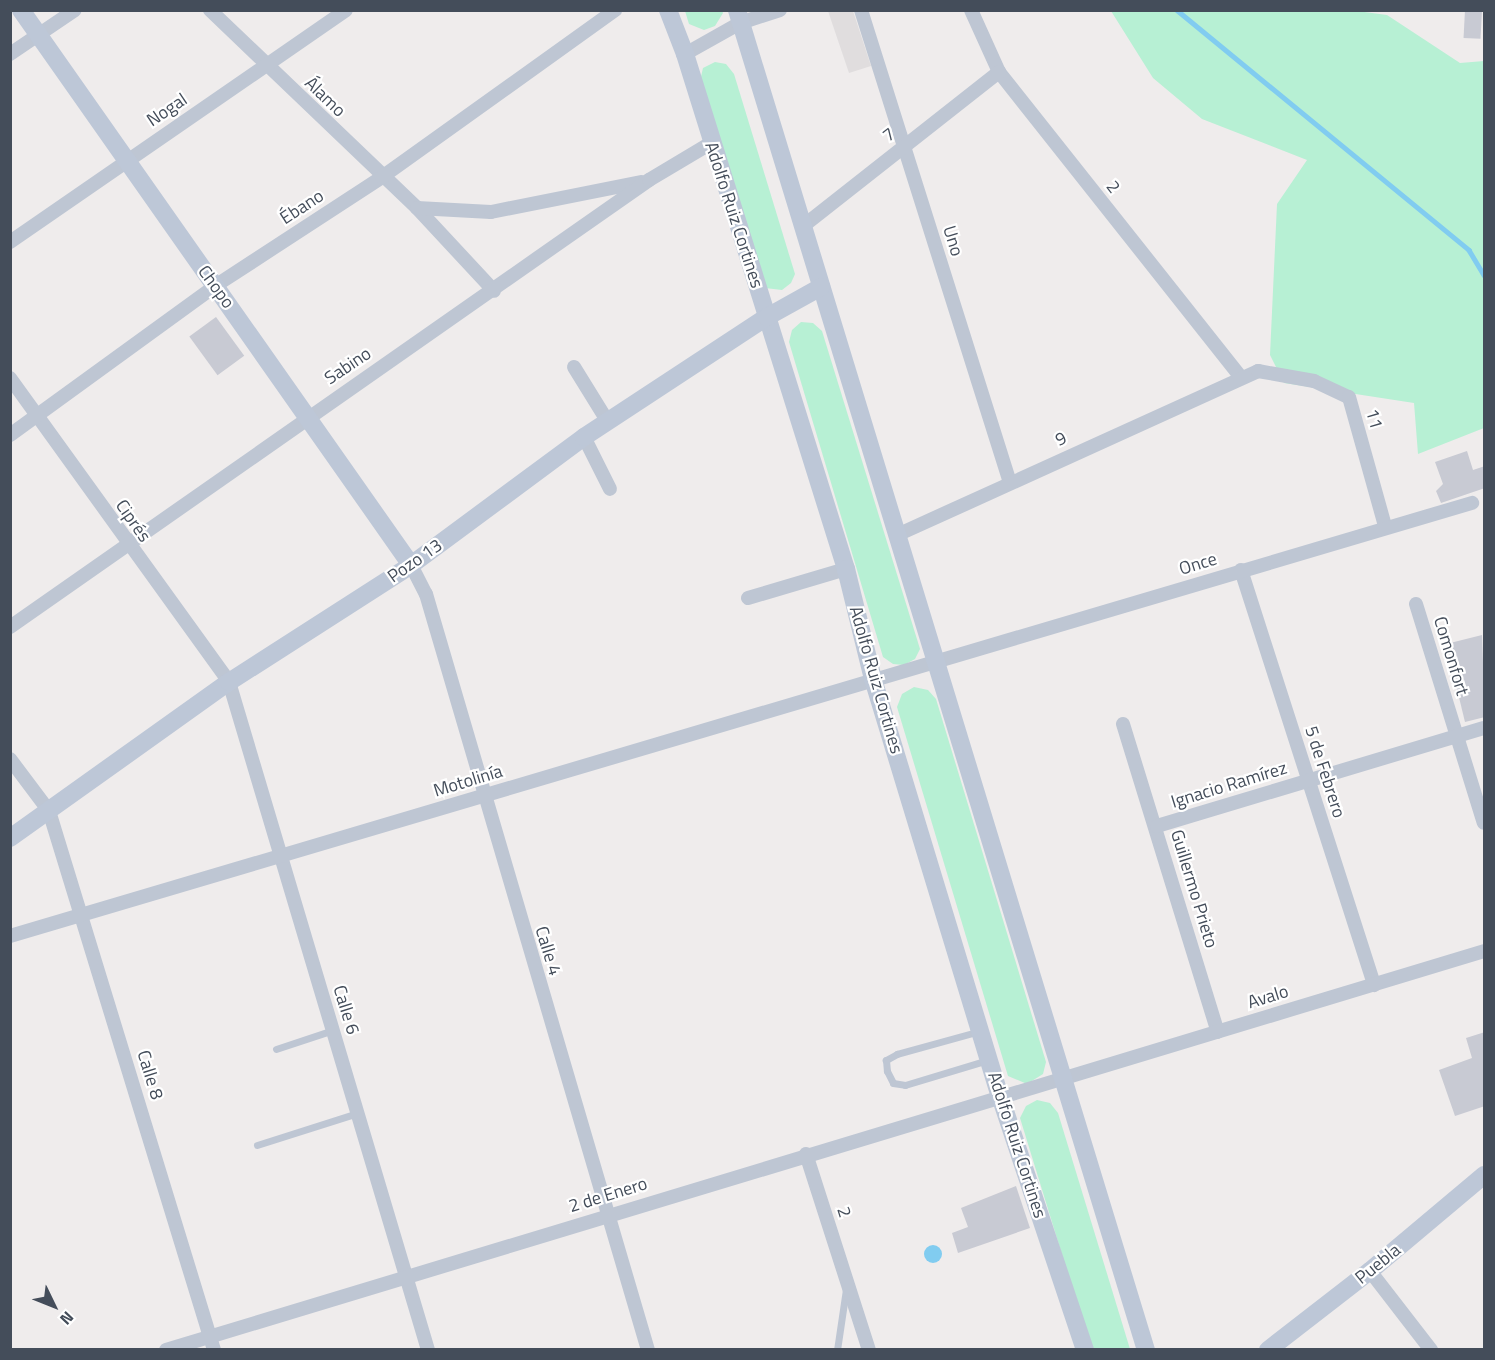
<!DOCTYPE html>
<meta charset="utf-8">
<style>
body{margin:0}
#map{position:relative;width:1495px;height:1360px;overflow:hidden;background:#efecec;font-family:"Titillium Web",sans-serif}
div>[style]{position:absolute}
.education>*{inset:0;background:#e0ddde}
.green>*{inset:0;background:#b7f0d4}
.water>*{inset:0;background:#81ccf0}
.round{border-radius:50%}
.stream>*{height:4.5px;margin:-2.25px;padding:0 2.25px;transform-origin:2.25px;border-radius:2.25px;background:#81ccf0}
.building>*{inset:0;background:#c8cad3;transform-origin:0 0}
.lane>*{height:7px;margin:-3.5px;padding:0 3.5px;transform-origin:3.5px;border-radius:3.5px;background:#bec6d3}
.street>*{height:14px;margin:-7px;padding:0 7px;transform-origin:7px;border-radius:7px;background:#bec6d3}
.secondary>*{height:18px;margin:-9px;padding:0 9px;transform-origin:9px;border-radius:9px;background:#bdc7d7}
span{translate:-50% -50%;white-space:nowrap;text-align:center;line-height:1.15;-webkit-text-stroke:4.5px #fff;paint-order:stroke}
.street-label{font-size:18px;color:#444d5a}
.frame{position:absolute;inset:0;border:12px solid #444d5a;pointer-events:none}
.north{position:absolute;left:24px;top:1276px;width:60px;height:60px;-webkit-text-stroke:4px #fff;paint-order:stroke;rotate:133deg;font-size:16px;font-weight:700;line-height:24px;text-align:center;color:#444d5a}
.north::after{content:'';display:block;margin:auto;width:21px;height:27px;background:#444d5a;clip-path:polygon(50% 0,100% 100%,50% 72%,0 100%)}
</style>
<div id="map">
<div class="education">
<i style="clip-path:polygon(828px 11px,853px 11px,871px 66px,849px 73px)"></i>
</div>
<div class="green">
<i style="clip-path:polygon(685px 11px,722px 11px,723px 13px,715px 26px,704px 30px,689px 24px)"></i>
<i style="clip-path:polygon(1111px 11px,1357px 11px,1387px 15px,1460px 63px,1484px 61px,1484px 428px,1418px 454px,1414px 403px,1284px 383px,1270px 355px,1277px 204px,1307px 160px,1202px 119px,1153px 78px)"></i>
<i style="clip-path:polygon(715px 62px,726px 64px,734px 74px,795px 274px,791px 283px,782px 290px,765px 288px,700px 81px,703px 68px)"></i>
<i style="clip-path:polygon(801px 322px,813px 323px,822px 331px,920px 649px,915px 659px,904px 665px,893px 664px,883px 657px,789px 342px,792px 330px)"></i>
<i style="clip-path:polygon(914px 687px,928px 690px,936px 699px,1046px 1062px,1043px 1074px,1027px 1084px,1008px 1076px,897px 707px,902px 694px)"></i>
<i style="clip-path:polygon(1037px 1100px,1050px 1103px,1058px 1113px,1130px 1349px,1091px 1349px,1020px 1118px,1026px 1106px)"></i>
</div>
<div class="water">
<i class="round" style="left:924px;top:1245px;width:18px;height:18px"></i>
</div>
<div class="stream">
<i style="left:1177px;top:10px;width:378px;rotate:39.4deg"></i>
<i style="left:1469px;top:250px;width:29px;rotate:59deg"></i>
</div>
<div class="building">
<i style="left:1465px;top:10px;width:17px;height:28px;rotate:3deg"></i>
<i style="left:216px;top:317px;width:48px;height:33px;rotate:54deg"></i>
<i style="clip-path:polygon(1467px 451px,1473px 470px,1485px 466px,1485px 488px,1441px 503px,1436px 491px,1443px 484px,1435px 462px)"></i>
<i style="clip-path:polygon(1482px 635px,1485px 717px,1465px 722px,1446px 644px)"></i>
<i style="clip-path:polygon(1485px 1032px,1485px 1106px,1455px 1116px,1439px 1070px,1472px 1058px,1466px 1038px)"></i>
<i style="clip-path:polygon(1016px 1186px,1030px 1228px,958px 1253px,952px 1233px,968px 1227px,961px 1208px)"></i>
</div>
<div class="lane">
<i style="left:980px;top:1031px;width:86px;rotate:164.5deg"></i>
<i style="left:897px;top:1054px;width:13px;rotate:151deg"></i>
<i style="left:886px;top:1060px;width:11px;rotate:85deg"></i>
<i style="left:887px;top:1071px;width:13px;rotate:63deg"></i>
<i style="left:893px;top:1083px;width:12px;rotate:9deg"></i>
<i style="left:905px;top:1085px;width:87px;rotate:-16.8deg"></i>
<i style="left:276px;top:1049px;width:60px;rotate:-18.4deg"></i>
<i style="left:257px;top:1145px;width:106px;rotate:-17.6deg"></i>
<i style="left:837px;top:1350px;width:62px;rotate:-81.6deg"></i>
</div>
<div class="street">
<i style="left:210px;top:10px;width:286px;rotate:43.7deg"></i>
<i style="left:417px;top:208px;width:113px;rotate:47.1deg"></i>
<i style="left:861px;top:10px;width:496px;rotate:72.5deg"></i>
<i style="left:971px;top:10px;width:68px;rotate:65.7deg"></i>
<i style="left:999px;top:72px;width:388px;rotate:51.6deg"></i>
<i style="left:10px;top:54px;width:78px;rotate:-34.1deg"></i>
<i style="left:685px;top:54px;width:63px;rotate:-29.4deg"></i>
<i style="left:740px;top:23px;width:42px;rotate:-18deg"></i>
<i style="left:417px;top:208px;width:74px;rotate:3.1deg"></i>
<i style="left:491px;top:212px;width:153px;rotate:-11.3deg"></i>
<i style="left:802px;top:227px;width:251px;rotate:-38.2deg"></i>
<i style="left:10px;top:242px;width:408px;rotate:-34.6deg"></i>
<i style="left:574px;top:367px;width:65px;rotate:58.3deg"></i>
<i style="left:10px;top:378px;width:375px;rotate:54.2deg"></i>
<i style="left:229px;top:682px;width:697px;rotate:73.41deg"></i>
<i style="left:10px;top:435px;width:253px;rotate:-36deg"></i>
<i style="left:215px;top:286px;width:199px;rotate:-33.1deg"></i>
<i style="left:382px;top:177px;width:287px;rotate:-35.6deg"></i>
<i style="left:584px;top:437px;width:58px;rotate:63.4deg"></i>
<i style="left:897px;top:535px;width:397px;rotate:-24.4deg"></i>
<i style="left:1258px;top:371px;width:57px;rotate:10.1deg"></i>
<i style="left:1314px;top:381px;width:38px;rotate:25deg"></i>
<i style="left:1349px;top:397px;width:134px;rotate:74.4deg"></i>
<i style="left:411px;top:565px;width:33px;rotate:63deg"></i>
<i style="left:426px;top:594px;width:788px;rotate:73.64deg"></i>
<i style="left:1241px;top:570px;width:436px;rotate:72.2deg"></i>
<i style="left:748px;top:598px;width:102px;rotate:-16.5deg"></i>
<i style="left:1416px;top:604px;width:229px;rotate:72.8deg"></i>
<i style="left:10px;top:627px;width:780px;rotate:-34.97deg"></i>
<i style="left:649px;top:180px;width:72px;rotate:-30.8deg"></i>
<i style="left:1123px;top:724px;width:322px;rotate:72.9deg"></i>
<i style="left:10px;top:759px;width:65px;rotate:53.1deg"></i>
<i style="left:49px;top:811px;width:564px;rotate:72.98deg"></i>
<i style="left:1157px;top:826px;width:341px;rotate:-16.7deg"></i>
<i style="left:10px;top:936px;width:1525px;rotate:-16.5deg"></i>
<i style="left:806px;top:1154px;width:206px;rotate:72.2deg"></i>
<i style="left:1370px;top:1271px;width:100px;rotate:52.3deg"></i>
<i style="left:166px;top:1350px;width:1377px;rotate:-16.84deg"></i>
</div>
<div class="secondary">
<i style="left:21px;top:10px;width:678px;rotate:54.9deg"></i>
<i style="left:668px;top:10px;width:47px;rotate:68.9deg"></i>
<i style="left:685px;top:54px;width:540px;rotate:72.64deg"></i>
<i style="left:846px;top:569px;width:113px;rotate:76.2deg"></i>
<i style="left:873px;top:679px;width:436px;rotate:73.1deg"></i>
<i style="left:1000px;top:1096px;width:268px;rotate:71.5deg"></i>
<i style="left:737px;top:10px;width:1401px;rotate:73.03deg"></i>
<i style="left:10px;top:838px;width:269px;rotate:-35.5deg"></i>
<i style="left:229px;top:682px;width:216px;rotate:-32.7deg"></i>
<i style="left:411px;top:565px;width:215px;rotate:-36.5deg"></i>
<i style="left:584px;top:437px;width:219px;rotate:-33.3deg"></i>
<i style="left:767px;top:317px;width:62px;rotate:-29.1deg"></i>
<i style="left:1268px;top:1350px;width:129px;rotate:-37.8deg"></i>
<i style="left:1370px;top:1271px;width:149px;rotate:-40.1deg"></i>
</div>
<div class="street-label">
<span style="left:325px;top:97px;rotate:44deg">Álamo</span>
<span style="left:167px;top:110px;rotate:-34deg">Nogal</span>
<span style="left:889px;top:135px;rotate:-38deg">7</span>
<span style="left:1113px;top:187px;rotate:52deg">2</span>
<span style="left:302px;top:207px;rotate:-33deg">Ébano</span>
<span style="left:734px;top:215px;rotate:72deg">Adolfo Ruiz Cortines</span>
<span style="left:953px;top:241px;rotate:73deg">Uno</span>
<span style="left:216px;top:287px;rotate:54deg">Chopo</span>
<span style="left:348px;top:366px;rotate:-34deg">Sabino</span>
<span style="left:1374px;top:419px;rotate:74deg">11</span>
<span style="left:1061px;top:439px;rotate:-25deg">9</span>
<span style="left:133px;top:521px;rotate:55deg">Ciprés</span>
<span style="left:415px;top:561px;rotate:-35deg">Pozo 13</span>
<span style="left:1198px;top:564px;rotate:-17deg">Once</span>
<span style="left:1451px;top:656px;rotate:73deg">Comonfort</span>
<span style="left:876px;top:680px;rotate:74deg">Adolfo Ruiz Cortines</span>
<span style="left:1325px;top:772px;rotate:72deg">5 de Febrero</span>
<span style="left:468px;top:781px;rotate:-17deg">Motolinía</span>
<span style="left:1229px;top:785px;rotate:-17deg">Ignacio Ramírez</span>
<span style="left:1194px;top:889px;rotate:73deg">Guillermo Prieto</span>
<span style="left:548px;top:951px;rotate:73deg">Calle 4</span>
<span style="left:1268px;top:997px;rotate:-17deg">Avalo</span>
<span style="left:346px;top:1010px;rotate:73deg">Calle 6</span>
<span style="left:150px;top:1075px;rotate:73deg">Calle 8</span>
<span style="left:1017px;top:1145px;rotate:72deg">Adolfo Ruiz Cortines</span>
<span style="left:608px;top:1195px;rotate:-17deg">2 de Enero</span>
<span style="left:844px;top:1212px;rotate:72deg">2</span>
<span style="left:1378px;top:1264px;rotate:-39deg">Puebla</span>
</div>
<div class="frame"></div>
<div class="north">N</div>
</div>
